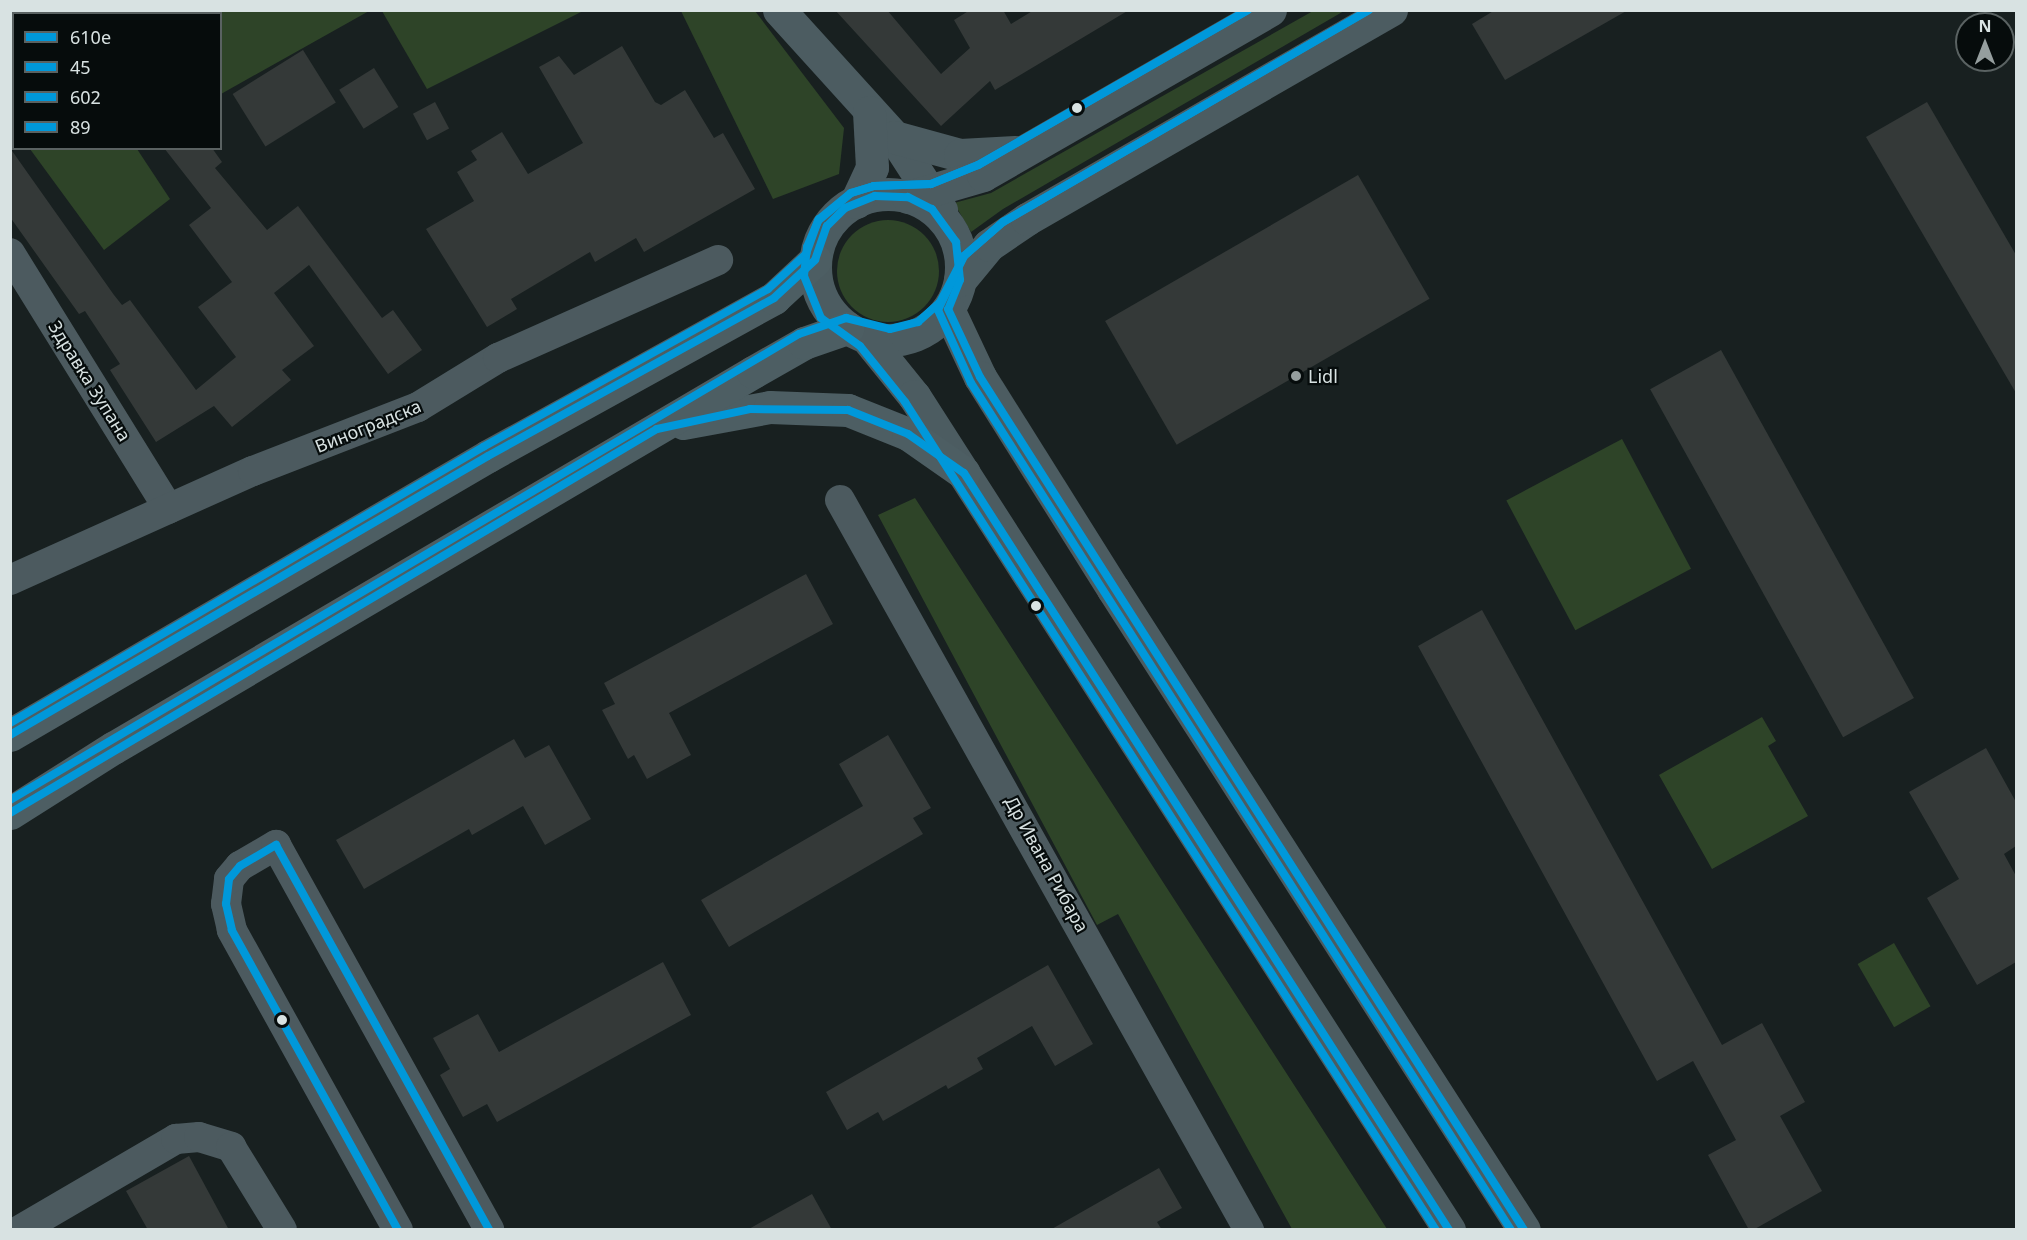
<!DOCTYPE html>
<meta charset="utf-8">
<style>
body{margin:0}
#map{position:relative;width:2027px;height:1240px;overflow:hidden;background:#182020;font-family:"Noto Sans",sans-serif}
div>[style]{position:absolute}
.green>*{inset:0;background:#2e4428;transform-origin:0 0}
.round{border-radius:50%}
.building>*{inset:0;background:#343938;transform-origin:0 0}
.minor>*{height:30px;margin:-15px;padding:0 15px;transform-origin:15px;border-radius:15px;background:#4c5a5f}
.secondary>*{height:33px;margin:-16.5px;padding:0 16.5px;transform-origin:16.5px;border-radius:16.5px;background:#4c5c61}
.secondary>.ring{margin:-16.5px;padding:0;box-sizing:content-box;background:none;border:33px solid #4c5c61;border-radius:50%}
.trunk>*{height:33px;margin:-16.5px;padding:0 16.5px;transform-origin:16.5px;border-radius:16.5px;background:#4d5e63}
.bus-1>*{height:8px;margin:-4px;padding:0 4px;transform-origin:4px;border-radius:4px;background:#0098da}
.bus-2>*{height:8px;margin:-4px;padding:0 4px;transform-origin:4px;border-radius:4px;background:#0098da}
.bus-3>*{height:8px;margin:-4px;padding:0 4px;transform-origin:4px;border-radius:4px;background:#0098da}
.bus-4>*{height:8px;margin:-4px;padding:0 4px;transform-origin:4px;border-radius:4px;background:#0098da}
.dots>*{width:16px;height:16px;translate:-50% -50%;box-sizing:border-box;border:3px solid #060c0c;border-radius:50%}
span{translate:-50% -50%;white-space:nowrap;text-align:center;line-height:1.15;-webkit-text-stroke:4.5px #060c0c;paint-order:stroke}
.poi-label{font-size:18px;color:#d8e2e2}
.left{translate:0 -50%;text-align:left}
.street-label{font-size:18px;color:#d8e2e2}
.frame{position:absolute;inset:0;border:12px solid #d8e2e2;pointer-events:none}
.legend{position:absolute;left:12px;top:12px;width:210px;height:138px;box-sizing:border-box;background:#060c0c;border:2px solid #5a6262;margin:0;padding:8px 10px;list-style:none;font-size:18px;color:#d8e2e2}
.legend li{display:flex;align-items:center;gap:12px;height:30px}
.legend b{width:30px;border:2px solid #5a6262}
.north{position:absolute;left:1955px;top:12px;width:60px;height:60px;box-sizing:border-box;background:#060c0c;border:2px solid #5a6262;border-radius:50%;rotate:0deg;font-size:16px;font-weight:700;line-height:24px;text-align:center;color:#d8e2e2}
.north::after{content:'';display:block;margin:auto;width:21px;height:27px;background:#959e9e;clip-path:polygon(50% 0,100% 100%,50% 72%,0 100%)}
</style>
<div id="map">
<div class="green">
<i style="clip-path:polygon(10px 11px,47px 13px,14px 14px,13px 126px)"></i>
<i style="clip-path:polygon(146px 11px,369px 11px,221px 94px,220px 14px)"></i>
<i style="clip-path:polygon(382px 11px,583px 11px,427px 89px)"></i>
<i style="clip-path:polygon(681px 11px,755px 11px,844px 128px,839px 174px,773px 199px)"></i>
<i style="clip-path:polygon(1313px 11px,1344px 11px,1003px 209px,971px 232px,954px 203px,991px 193px)"></i>
<i style="clip-path:polygon(30px 149px,137px 149px,170px 199px,104px 250px)"></i>
<i class="round" style="left:837px;top:220px;width:102px;height:102px"></i>
<i style="left:1622px;top:439px;width:147px;height:131px;rotate:62deg"></i>
<i style="clip-path:polygon(915px 498px,1387px 1229px,1292px 1229px,1118px 914px,1097px 925px,878px 515px)"></i>
<i style="clip-path:polygon(1762px 717px,1776px 741px,1768px 746px,1808px 816px,1712px 869px,1659px 775px)"></i>
<i style="left:1894px;top:943px;width:73px;height:42px;rotate:60deg"></i>
</div>
<div class="building">
<i style="clip-path:polygon(835px 10px,887px 10px,941px 74px,970px 48px,954px 20px,970px 10px,1003px 10px,1011px 24px,1034px 10px,1129px 10px,995px 90px,990px 81px,941px 126px)"></i>
<i style="clip-path:polygon(1495px 10px,1628px 10px,1505px 80px,1472px 24px)"></i>
<i style="clip-path:polygon(622px 46px,655px 102px,661px 105px,685px 90px,714px 138px,723px 133px,755px 189px,644px 252px,636px 238px,595px 262px,590px 252px,511px 299px,517px 309px,487px 327px,426px 229px,474px 201px,457px 172px,477px 160px,471px 151px,502px 132px,528px 174px,583px 143px,539px 67px,559px 56px,574px 75px)"></i>
<i style="left:303px;top:50px;width:62px;height:83px;rotate:58deg"></i>
<i style="left:374px;top:68px;width:46px;height:41px;rotate:58deg"></i>
<i style="left:435px;top:102px;width:30px;height:25px;rotate:62deg"></i>
<i style="clip-path:polygon(1927px 102px,2016px 255px,2016px 393px,1866px 137px)"></i>
<i style="clip-path:polygon(10px 148px,114px 295px,122px 305px,130px 300px,196px 390px,236px 357px,198px 307px,232px 282px,189px 225px,211px 208px,164px 148px,212px 148px,222px 162px,215px 168px,267px 230px,298px 206px,382px 318px,393px 310px,422px 350px,388px 374px,309px 265px,274px 293px,314px 346px,282px 370px,291px 380px,232px 427px,214px 406px,156px 442px,110px 370px,120px 364px,85px 311px,79px 314px,10px 217px)"></i>
<i style="left:1358px;top:175px;width:143px;height:292px;rotate:60deg"></i>
<i style="left:1721px;top:350px;width:398px;height:81px;rotate:61deg"></i>
<i style="clip-path:polygon(806px 574px,833px 624px,669px 713px,691px 755px,647px 779px,634px 755px,628px 759px,602px 710px,615px 704px,604px 683px)"></i>
<i style="clip-path:polygon(1482px 610px,1722px 1045px,1762px 1023px,1805px 1102px,1780px 1116px,1822px 1191px,1753px 1230px,1749px 1230px,1708px 1155px,1736px 1140px,1693px 1061px,1657px 1081px,1418px 646px)"></i>
<i style="clip-path:polygon(888px 735px,931px 808px,913px 818px,923px 834px,729px 947px,701px 900px,863px 806px,839px 764px)"></i>
<i style="clip-path:polygon(514px 739px,525px 758px,549px 745px,591px 819px,545px 845px,523px 806px,472px 835px,469px 829px,364px 889px,336px 840px)"></i>
<i style="clip-path:polygon(1986px 748px,2016px 802px,2016px 846px,2004px 854px,2016px 876px,2016px 962px,1977px 985px,1927px 898px,1959px 879px,1909px 792px)"></i>
<i style="clip-path:polygon(663px 962px,691px 1015px,497px 1122px,487px 1104px,463px 1117px,440px 1075px,450px 1069px,433px 1038px,478px 1014px,499px 1052px)"></i>
<i style="clip-path:polygon(1048px 965px,1093px 1044px,1055px 1066px,1032px 1026px,977px 1058px,983px 1069px,948px 1089px,946px 1085px,883px 1121px,878px 1112px,847px 1130px,826px 1092px)"></i>
<i style="clip-path:polygon(189px 1156px,229px 1230px,148px 1230px,126px 1191px)"></i>
<i style="clip-path:polygon(1159px 1168px,1182px 1208px,1157px 1222px,1162px 1230px,1050px 1230px)"></i>
<i style="clip-path:polygon(812px 1194px,832px 1230px,747px 1230px)"></i>
</div>
<div class="minor">
<i style="left:10px;top:253px;width:301px;rotate:58.2deg"></i>
<i style="left:840px;top:500px;width:837px;rotate:60.74deg"></i>
<i style="left:10px;top:580px;width:266px;rotate:-24.2deg"></i>
<i style="left:253px;top:471px;width:177px;rotate:-21.2deg"></i>
<i style="left:418px;top:407px;width:94px;rotate:-31.5deg"></i>
<i style="left:498px;top:358px;width:241px;rotate:-24deg"></i>
<i style="left:20px;top:1230px;width:181px;rotate:-30.3deg"></i>
<i style="left:176px;top:1139px;width:23px;rotate:-5deg"></i>
<i style="left:199px;top:1137px;width:34px;rotate:17deg"></i>
<i style="left:231px;top:1147px;width:97px;rotate:58.4deg"></i>
<i style="left:398px;top:1230px;width:343px;rotate:-119deg"></i>
<i style="left:232px;top:930px;width:27px;rotate:-103deg"></i>
<i style="left:226px;top:904px;width:25px;rotate:-83deg"></i>
<i style="left:229px;top:879px;width:17px;rotate:-50deg"></i>
<i style="left:240px;top:866px;width:42px;rotate:-30.3deg"></i>
<i style="left:276px;top:845px;width:440px;rotate:61deg"></i>
</div>
<div class="secondary">
<i style="left:779px;top:10px;width:171px;rotate:47.8deg"></i>
<i style="left:894px;top:137px;width:87px;rotate:57.2deg"></i>
<i style="left:894px;top:137px;width:68px;rotate:15.3deg"></i>
<i style="left:960px;top:155px;width:55px;rotate:-3.1deg"></i>
<i class="ring" style="left:815px;top:194px;width:113px;height:113px"></i>
<i style="left:908px;top:197px;width:78px;rotate:-16.3deg"></i>
<i style="left:983px;top:175px;width:331px;rotate:-29.9deg"></i>
<i style="left:856px;top:202px;width:38px;rotate:-65deg"></i>
<i style="left:872px;top:167px;width:55px;rotate:-93.1deg"></i>
<i style="left:960px;top:280px;width:45px;rotate:-50.4deg"></i>
<i style="left:989px;top:245px;width:46px;rotate:-34.4deg"></i>
<i style="left:1027px;top:219px;width:420px;rotate:-29.9deg"></i>
<i style="left:948px;top:309px;width:75px;rotate:64.8deg"></i>
<i style="left:980px;top:377px;width:250px;rotate:57.9deg"></i>
<i style="left:1113px;top:589px;width:761px;rotate:57.33deg"></i>
<i style="left:867px;top:338px;width:75px;rotate:51deg"></i>
<i style="left:914px;top:396px;width:991px;rotate:57.32deg"></i>
</div>
<div class="trunk">
<i style="left:683px;top:423px;width:88px;rotate:-10.4deg"></i>
<i style="left:770px;top:407px;width:78px;rotate:2.2deg"></i>
<i style="left:848px;top:410px;width:65px;rotate:21.8deg"></i>
<i style="left:908px;top:434px;width:68px;rotate:34.9deg"></i>
<i style="left:10px;top:735px;width:553px;rotate:-30.27deg"></i>
<i style="left:488px;top:456px;width:327px;rotate:-28.9deg"></i>
<i style="left:774px;top:298px;width:56px;rotate:-42.8deg"></i>
<i style="left:10px;top:813px;width:122px;rotate:-32.3deg"></i>
<i style="left:113px;top:748px;width:742px;rotate:-30.43deg"></i>
<i style="left:753px;top:372px;width:59px;rotate:-29.6deg"></i>
<i style="left:804px;top:343px;width:46px;rotate:-19.2deg"></i>
</div>
<div class="bus-1">
<i style="left:10px;top:735px;width:553px;rotate:-30.27deg"></i>
<i style="left:488px;top:456px;width:327px;rotate:-28.9deg"></i>
<i style="left:774px;top:298px;width:56px;rotate:-42.8deg"></i>
<i style="left:815px;top:260px;width:36px;rotate:-71deg"></i>
<i style="left:827px;top:226px;width:25px;rotate:-45deg"></i>
<i style="left:845px;top:208px;width:32px;rotate:-22deg"></i>
<i style="left:875px;top:196px;width:33px;rotate:2deg"></i>
<i style="left:908px;top:197px;width:27px;rotate:27deg"></i>
<i style="left:932px;top:209px;width:41px;rotate:54deg"></i>
<i style="left:956px;top:242px;width:38px;rotate:84deg"></i>
<i style="left:960px;top:280px;width:31px;rotate:112deg"></i>
<i style="left:948px;top:309px;width:75px;rotate:64.8deg"></i>
<i style="left:980px;top:377px;width:1012px;rotate:57.47deg"></i>
<i style="left:10px;top:813px;width:752px;rotate:-30.69deg"></i>
<i style="left:657px;top:429px;width:95px;rotate:-12.1deg"></i>
<i style="left:750px;top:409px;width:98px;rotate:0.6deg"></i>
<i style="left:848px;top:410px;width:65px;rotate:21.8deg"></i>
<i style="left:908px;top:434px;width:68px;rotate:34.9deg"></i>
<i style="left:964px;top:473px;width:899px;rotate:57.35deg"></i>
</div>
<div class="bus-2">
<i style="left:1248px;top:10px;width:311px;rotate:150.1deg"></i>
<i style="left:978px;top:165px;width:51px;rotate:158deg"></i>
<i style="left:931px;top:184px;width:57px;rotate:178deg"></i>
<i style="left:874px;top:186px;width:24px;rotate:163deg"></i>
<i style="left:851px;top:193px;width:43px;rotate:139.7deg"></i>
<i style="left:818px;top:221px;width:28px;rotate:113deg"></i>
<i style="left:807px;top:247px;width:29px;rotate:96deg"></i>
<i style="left:804px;top:276px;width:45px;rotate:68deg"></i>
<i style="left:821px;top:318px;width:48px;rotate:35.7deg"></i>
<i style="left:860px;top:346px;width:72px;rotate:51.2deg"></i>
<i style="left:905px;top:402px;width:984px;rotate:57.33deg"></i>
<i style="left:1369px;top:10px;width:423px;rotate:149.9deg"></i>
<i style="left:1003px;top:222px;width:52px;rotate:138.9deg"></i>
<i style="left:964px;top:256px;width:60px;rotate:115.7deg"></i>
<i style="left:938px;top:310px;width:80px;rotate:65.7deg"></i>
<i style="left:971px;top:383px;width:1004px;rotate:57.48deg"></i>
</div>
<div class="bus-3">
<i style="left:10px;top:723px;width:548px;rotate:-30.26deg"></i>
<i style="left:483px;top:447px;width:326px;rotate:-29deg"></i>
<i style="left:768px;top:289px;width:52px;rotate:-42.6deg"></i>
<i style="left:806px;top:254px;width:37px;rotate:-70deg"></i>
<i style="left:819px;top:219px;width:41px;rotate:-39.1deg"></i>
<i style="left:851px;top:193px;width:24px;rotate:-17deg"></i>
<i style="left:874px;top:186px;width:57px;rotate:-2deg"></i>
<i style="left:931px;top:184px;width:51px;rotate:-22deg"></i>
<i style="left:978px;top:165px;width:311px;rotate:-29.9deg"></i>
<i style="left:10px;top:800px;width:916px;rotate:-30.57deg"></i>
<i style="left:799px;top:334px;width:50px;rotate:-18.8deg"></i>
<i style="left:846px;top:318px;width:45px;rotate:14deg"></i>
<i style="left:890px;top:329px;width:29px;rotate:-14deg"></i>
<i style="left:918px;top:322px;width:30px;rotate:-42deg"></i>
<i style="left:940px;top:302px;width:52px;rotate:-62.4deg"></i>
<i style="left:964px;top:256px;width:52px;rotate:-41.1deg"></i>
<i style="left:1003px;top:222px;width:423px;rotate:-30.1deg"></i>
</div>
<div class="bus-4">
<i style="left:398px;top:1230px;width:343px;rotate:-119deg"></i>
<i style="left:232px;top:930px;width:27px;rotate:-103deg"></i>
<i style="left:226px;top:904px;width:25px;rotate:-83deg"></i>
<i style="left:229px;top:879px;width:17px;rotate:-50deg"></i>
<i style="left:240px;top:866px;width:42px;rotate:-30.3deg"></i>
<i style="left:276px;top:845px;width:440px;rotate:61deg"></i>
</div>
<div class="dots">
<i style="left:1077px;top:108px;background:#d8e2e2"></i>
<i style="left:1296px;top:376px;background:#959e9e"></i>
<i style="left:1036px;top:606px;background:#d8e2e2"></i>
<i style="left:282px;top:1020px;background:#d8e2e2"></i>
</div>
<div class="poi-label">
<span class="left" style="left:1308px;top:376px">Lidl</span>
</div>
<div class="street-label">
<span style="left:90px;top:381px;rotate:58deg">Здравка Зупана</span>
<span style="left:368px;top:426px;rotate:-22deg">Виноградска</span>
<span style="left:1047px;top:864px;rotate:61deg">Др Ивана Рибара</span>
</div>
<div class="frame"></div>
<ul class="legend">
<li><b style="height:8px;background:#0098da"></b>610e</li>
<li><b style="height:8px;background:#0098da"></b>45</li>
<li><b style="height:8px;background:#0098da"></b>602</li>
<li><b style="height:8px;background:#0098da"></b>89</li>
</ul>
<div class="north">N</div>
</div>
